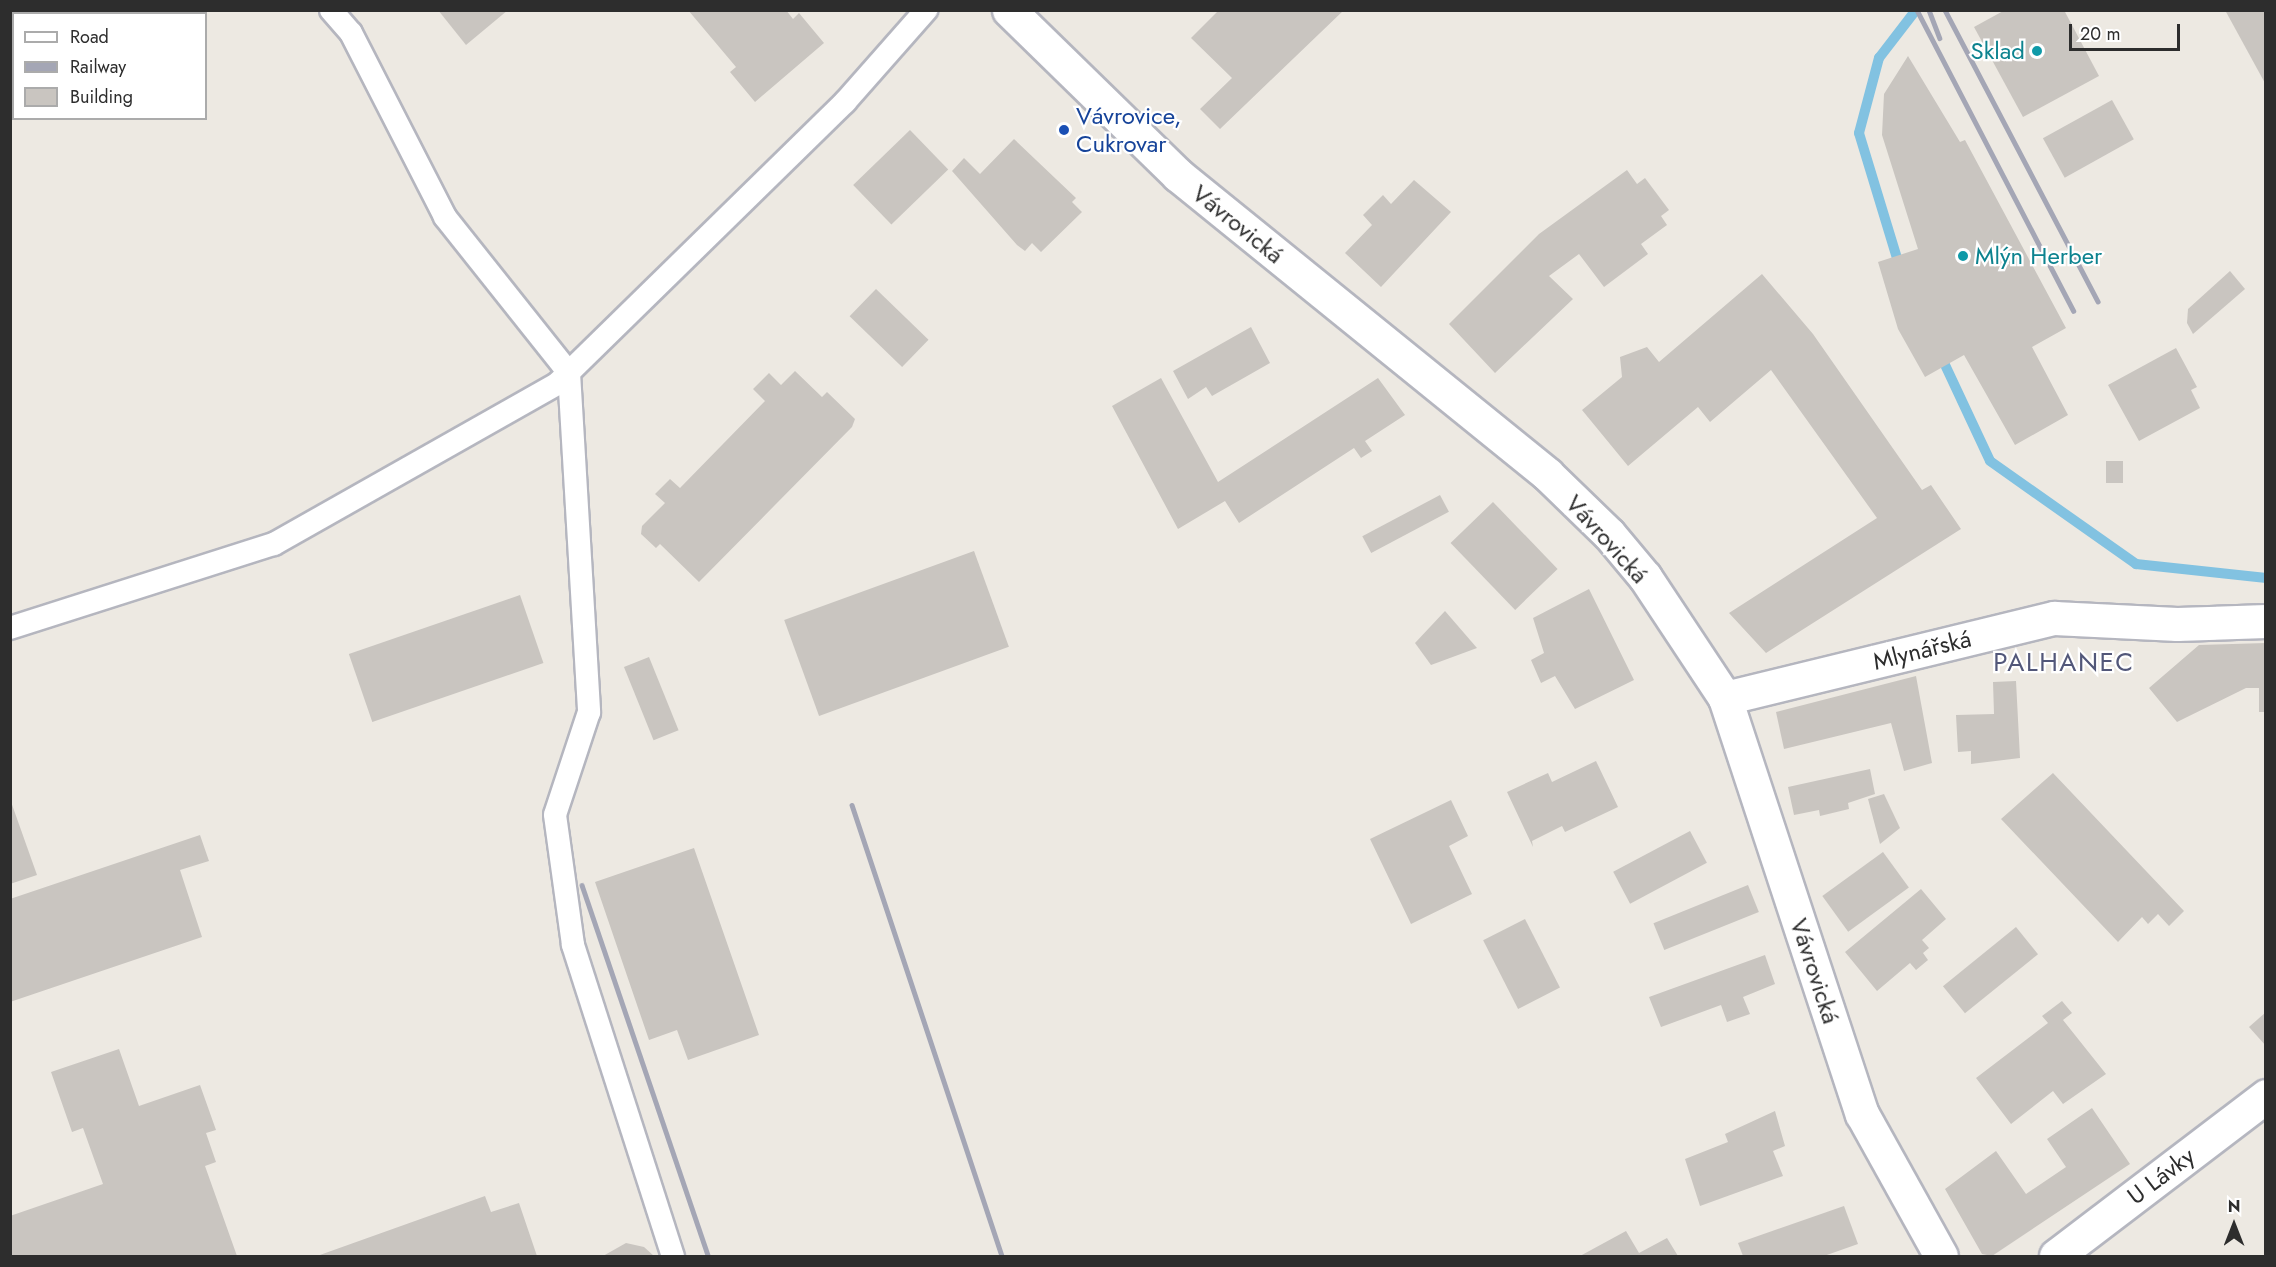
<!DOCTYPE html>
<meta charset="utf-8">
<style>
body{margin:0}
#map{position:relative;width:2276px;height:1267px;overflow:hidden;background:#ede9e2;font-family:Jost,sans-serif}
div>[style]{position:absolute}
.stream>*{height:10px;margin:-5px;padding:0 5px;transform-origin:5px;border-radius:5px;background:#82c2e1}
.building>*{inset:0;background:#c9c5c0;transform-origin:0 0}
.roads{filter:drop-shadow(2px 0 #b5b6bf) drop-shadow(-2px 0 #b5b6bf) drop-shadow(0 2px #b5b6bf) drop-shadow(0 -2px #b5b6bf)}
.lane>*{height:22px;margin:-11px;padding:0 11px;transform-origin:11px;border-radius:11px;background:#fff}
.street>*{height:33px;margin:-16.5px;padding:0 16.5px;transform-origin:16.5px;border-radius:16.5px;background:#fff}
.secondary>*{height:33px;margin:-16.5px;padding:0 16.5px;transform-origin:16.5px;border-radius:16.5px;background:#fff}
.rail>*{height:4.5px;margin:-2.25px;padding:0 2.25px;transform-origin:2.25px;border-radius:2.25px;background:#a4a6b5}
.dots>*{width:16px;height:16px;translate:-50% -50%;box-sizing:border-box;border:3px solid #fff;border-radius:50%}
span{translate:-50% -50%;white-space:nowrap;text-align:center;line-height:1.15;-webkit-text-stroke:4.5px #fff;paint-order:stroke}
.culture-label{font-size:24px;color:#0d838f}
.right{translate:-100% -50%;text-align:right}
.left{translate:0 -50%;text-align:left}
.transit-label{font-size:24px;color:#164399}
.street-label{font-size:24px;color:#2d2d2d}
.neighbourhood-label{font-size:26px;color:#525779;letter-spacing:1.5px}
.frame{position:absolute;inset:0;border:12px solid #2d2d2d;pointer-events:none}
.legend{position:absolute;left:12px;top:12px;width:195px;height:108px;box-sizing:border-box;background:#fff;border:2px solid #ababab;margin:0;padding:8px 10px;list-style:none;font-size:18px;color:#2d2d2d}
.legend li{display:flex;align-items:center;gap:12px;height:30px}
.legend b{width:30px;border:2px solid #ababab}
.north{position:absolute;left:2204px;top:1195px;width:60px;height:60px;-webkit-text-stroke:4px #fff;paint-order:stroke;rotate:0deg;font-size:16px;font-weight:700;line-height:24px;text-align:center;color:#2d2d2d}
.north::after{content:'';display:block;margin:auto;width:21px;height:27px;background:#2d2d2d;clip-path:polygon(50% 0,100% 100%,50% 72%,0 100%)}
.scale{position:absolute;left:2069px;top:24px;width:111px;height:27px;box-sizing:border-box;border:3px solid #2d2d2d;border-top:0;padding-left:8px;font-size:18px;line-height:21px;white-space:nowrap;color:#2d2d2d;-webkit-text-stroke:4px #fff;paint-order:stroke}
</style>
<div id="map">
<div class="stream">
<i style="left:1900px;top:268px;width:141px;rotate:-106.9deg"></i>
<i style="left:1859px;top:133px;width:78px;rotate:-75.1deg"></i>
<i style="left:1879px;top:58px;width:61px;rotate:-52.4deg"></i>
<i style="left:1939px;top:352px;width:120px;rotate:64.9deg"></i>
<i style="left:1990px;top:461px;width:179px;rotate:35.2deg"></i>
<i style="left:2136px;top:564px;width:131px;rotate:6.1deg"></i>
</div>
<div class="building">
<i style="clip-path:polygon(438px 10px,508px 10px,466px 45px)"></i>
<i style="clip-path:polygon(688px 10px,786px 10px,793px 19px,799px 13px,824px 43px,755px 102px,730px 72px,736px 67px)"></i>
<i style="clip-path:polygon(1219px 10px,1344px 10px,1220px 129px,1200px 109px,1232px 78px,1191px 38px)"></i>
<i style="clip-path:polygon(2005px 10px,2064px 10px,2099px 76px,2023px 117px,1974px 27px)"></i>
<i style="clip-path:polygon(2225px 10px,2266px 10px,2266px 85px)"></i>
<i style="clip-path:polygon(1908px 56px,1960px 142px,1965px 140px,2066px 328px,2032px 347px,2068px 415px,2015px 445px,1964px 355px,1925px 377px,1898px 329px,1878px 262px,1918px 249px,1882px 135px,1884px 94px)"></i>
<i style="left:2112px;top:100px;width:45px;height:79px;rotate:61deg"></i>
<i style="left:910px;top:130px;width:55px;height:79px;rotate:46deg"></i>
<i style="clip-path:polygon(1014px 139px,1076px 198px,1072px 202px,1082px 212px,1041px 252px,1032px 243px,1025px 251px,1017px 245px,952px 171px,964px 158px,980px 174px)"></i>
<i style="clip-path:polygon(1627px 170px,1637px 184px,1645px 178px,1669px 210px,1661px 216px,1667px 225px,1641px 244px,1648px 254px,1604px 287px,1579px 254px,1549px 276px,1573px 299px,1495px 373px,1449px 324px,1539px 234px)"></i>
<i style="clip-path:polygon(1414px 180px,1451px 212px,1381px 287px,1345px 253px,1372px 225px,1363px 215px,1383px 195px,1391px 204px)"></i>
<i style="clip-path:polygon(2230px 271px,2245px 289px,2193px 334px,2187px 323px,2188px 309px)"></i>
<i style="clip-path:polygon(1762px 274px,1813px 334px,1922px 490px,1931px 485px,1961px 529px,1766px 653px,1729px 613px,1877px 518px,1771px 370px,1710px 422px,1698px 407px,1628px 466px,1582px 410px,1622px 377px,1620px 357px,1647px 347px,1659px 362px)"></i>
<i style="left:876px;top:289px;width:73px;height:38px;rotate:44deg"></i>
<i style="clip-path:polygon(1251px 327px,1270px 363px,1212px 396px,1206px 387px,1188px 399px,1173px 371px)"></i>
<i style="clip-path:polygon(2176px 348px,2197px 387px,2191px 390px,2200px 408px,2139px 441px,2108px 385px)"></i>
<i style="clip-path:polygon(795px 371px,822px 397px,827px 392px,855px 419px,852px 427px,699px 582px,660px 544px,656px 548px,641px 534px,642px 526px,665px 503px,655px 494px,670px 479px,680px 488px,765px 401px,753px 389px,769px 373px,781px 385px)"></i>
<i style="clip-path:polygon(1161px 378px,1218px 482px,1378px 378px,1405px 415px,1365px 441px,1372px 451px,1361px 458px,1354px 448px,1239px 523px,1225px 501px,1178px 529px,1112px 406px)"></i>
<i style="left:2106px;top:461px;width:17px;height:22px"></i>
<i style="left:1440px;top:495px;width:19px;height:88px;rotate:62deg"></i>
<i style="left:1493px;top:502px;width:93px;height:59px;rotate:46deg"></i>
<i style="left:974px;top:551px;width:102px;height:202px;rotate:70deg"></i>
<i style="clip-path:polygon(1589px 589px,1634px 680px,1575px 709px,1555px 676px,1541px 683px,1531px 660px,1544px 653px,1533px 618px)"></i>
<i style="left:520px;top:595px;width:72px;height:181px;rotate:71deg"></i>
<i style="clip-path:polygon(1445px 611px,1477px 648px,1431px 665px,1415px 643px)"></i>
<i style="clip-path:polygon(2266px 643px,2266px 712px,2259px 712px,2259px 688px,2246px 688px,2177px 722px,2149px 688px,2199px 645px)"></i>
<i style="left:649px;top:657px;width:79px;height:27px;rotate:68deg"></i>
<i style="clip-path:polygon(1916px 676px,1932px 763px,1904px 771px,1891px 723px,1784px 749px,1776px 712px)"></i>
<i style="clip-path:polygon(2016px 681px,2020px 758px,1971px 764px,1971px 751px,1958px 752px,1956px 715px,1994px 714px,1993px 682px)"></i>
<i style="clip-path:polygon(1596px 761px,1618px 807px,1565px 832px,1562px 826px,1532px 841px,1533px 847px,1507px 792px,1548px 773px,1552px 782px)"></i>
<i style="clip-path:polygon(1870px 769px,1875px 794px,1848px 803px,1849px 809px,1820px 816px,1819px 810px,1794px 815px,1788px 787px)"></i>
<i style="clip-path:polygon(2053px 773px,2184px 911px,2169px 926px,2158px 914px,2148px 924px,2142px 917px,2118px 942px,2001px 819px)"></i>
<i style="clip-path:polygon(1884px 794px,1900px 828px,1880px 844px,1868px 799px)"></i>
<i style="clip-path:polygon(10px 799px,37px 875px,10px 884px)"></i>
<i style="clip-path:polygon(1451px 800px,1468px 836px,1449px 846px,1472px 894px,1411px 924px,1370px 839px)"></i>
<i style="left:1690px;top:831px;width:36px;height:87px;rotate:62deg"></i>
<i style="clip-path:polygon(200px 835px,209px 861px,180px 870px,202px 937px,10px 1002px,10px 899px)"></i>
<i style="clip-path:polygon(694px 848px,759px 1035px,688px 1060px,677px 1030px,649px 1040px,595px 882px)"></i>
<i style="left:1883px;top:852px;width:44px;height:75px;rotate:54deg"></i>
<i style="left:1748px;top:885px;width:29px;height:102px;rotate:68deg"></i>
<i style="clip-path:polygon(1921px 889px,1946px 919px,1922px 940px,1929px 948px,1923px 953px,1928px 960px,1916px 970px,1910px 963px,1877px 991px,1845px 952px)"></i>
<i style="left:1525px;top:919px;width:77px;height:47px;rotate:63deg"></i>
<i style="left:2016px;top:927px;width:35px;height:94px;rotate:51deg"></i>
<i style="clip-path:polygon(1765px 955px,1775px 984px,1743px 997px,1750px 1014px,1727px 1022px,1721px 1005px,1661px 1027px,1649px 997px)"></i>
<i style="clip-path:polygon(2062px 1001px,2072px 1013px,2063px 1020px,2106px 1074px,2063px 1104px,2053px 1091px,2011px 1124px,1976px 1078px,2048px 1023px,2042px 1016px)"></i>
<i style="clip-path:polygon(2266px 1012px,2266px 1046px,2249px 1027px)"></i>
<i style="clip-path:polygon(119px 1049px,139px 1106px,200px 1085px,216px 1130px,206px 1133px,216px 1162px,205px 1166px,237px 1256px,10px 1256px,10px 1216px,103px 1184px,83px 1128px,72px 1132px,51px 1072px)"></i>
<i style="clip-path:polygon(2092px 1108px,2130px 1164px,1992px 1256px,1982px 1254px,1945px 1189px,1996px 1151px,2026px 1194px,2066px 1167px,2047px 1139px)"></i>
<i style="clip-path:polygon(1775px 1111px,1785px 1146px,1773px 1151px,1783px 1176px,1700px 1206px,1685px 1159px,1728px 1142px,1725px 1134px)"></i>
<i style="clip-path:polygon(485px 1196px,491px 1212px,519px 1203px,537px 1256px,317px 1256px)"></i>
<i style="clip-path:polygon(1844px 1206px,1858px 1244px,1824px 1256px,1743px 1256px,1738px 1243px)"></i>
<i style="clip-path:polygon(1626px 1231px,1639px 1253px,1667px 1238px,1678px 1256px,1580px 1256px)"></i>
<i style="clip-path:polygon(626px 1243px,644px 1247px,654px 1256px,603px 1256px)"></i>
</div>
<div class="roads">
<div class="lane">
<i style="left:331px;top:10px;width:30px;rotate:49deg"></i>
<i style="left:351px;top:33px;width:207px;rotate:62.9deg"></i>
<i style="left:445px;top:217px;width:199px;rotate:51.5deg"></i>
<i style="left:569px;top:373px;width:340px;rotate:86.6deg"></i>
<i style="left:589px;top:712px;width:108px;rotate:108.3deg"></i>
<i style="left:555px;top:815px;width:131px;rotate:82.1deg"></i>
<i style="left:573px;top:945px;width:327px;rotate:72.2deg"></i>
<i style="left:10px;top:628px;width:277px;rotate:-17.7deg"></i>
<i style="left:274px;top:544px;width:326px;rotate:-29.5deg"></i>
<i style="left:558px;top:383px;width:402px;rotate:-44.4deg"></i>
<i style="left:845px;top:102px;width:123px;rotate:-48.6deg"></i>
</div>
<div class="street">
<i style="left:1725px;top:698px;width:339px;rotate:-13.7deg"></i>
<i style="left:2054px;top:618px;width:123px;rotate:2.8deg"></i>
<i style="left:2177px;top:624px;width:89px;rotate:-1.9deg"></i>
<i style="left:2056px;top:1256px;width:264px;rotate:-37.3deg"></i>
</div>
<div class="secondary">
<i style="left:1009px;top:10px;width:236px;rotate:44.3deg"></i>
<i style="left:1178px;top:175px;width:475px;rotate:39deg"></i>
<i style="left:1547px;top:474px;width:86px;rotate:44.1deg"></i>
<i style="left:1609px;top:534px;width:56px;rotate:50.1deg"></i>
<i style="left:1645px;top:577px;width:145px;rotate:56.5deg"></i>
<i style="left:1725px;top:698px;width:438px;rotate:71.8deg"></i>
<i style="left:1862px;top:1114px;width:162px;rotate:60.9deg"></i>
</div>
</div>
<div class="rail">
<i style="left:1917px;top:10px;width:339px;rotate:62.5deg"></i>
<i style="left:1929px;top:10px;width:30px;rotate:69deg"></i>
<i style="left:1945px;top:10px;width:329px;rotate:62.3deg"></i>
<i style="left:852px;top:805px;width:475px;rotate:71.6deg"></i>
<i style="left:582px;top:885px;width:392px;rotate:71.2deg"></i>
</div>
<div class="dots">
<i style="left:2037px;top:51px;background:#0f9aa8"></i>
<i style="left:1064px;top:130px;background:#1a4fb4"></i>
<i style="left:1963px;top:256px;background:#0f9aa8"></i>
</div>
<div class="culture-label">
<span class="right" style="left:2025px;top:51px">Sklad</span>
<span class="left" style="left:1975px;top:256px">Mlýn Herber</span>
</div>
<div class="transit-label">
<span class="left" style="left:1076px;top:130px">Vávrovice,<br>Cukrovar</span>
</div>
<div class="street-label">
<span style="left:1238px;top:224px;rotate:39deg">Vávrovická</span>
<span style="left:1607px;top:539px;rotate:48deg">Vávrovická</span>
<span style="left:1922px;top:650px;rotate:-14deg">Mlynářská</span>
<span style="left:1815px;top:971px;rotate:72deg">Vávrovická</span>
<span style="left:2161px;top:1176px;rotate:-37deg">U Lávky</span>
</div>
<div class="neighbourhood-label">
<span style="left:2064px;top:663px">PALHANEC</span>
</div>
<div class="frame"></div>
<ul class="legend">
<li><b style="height:8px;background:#fff"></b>Road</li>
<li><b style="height:8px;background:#a4a6b5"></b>Railway</li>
<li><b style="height:16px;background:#c9c5c0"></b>Building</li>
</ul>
<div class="north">N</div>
<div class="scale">20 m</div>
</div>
